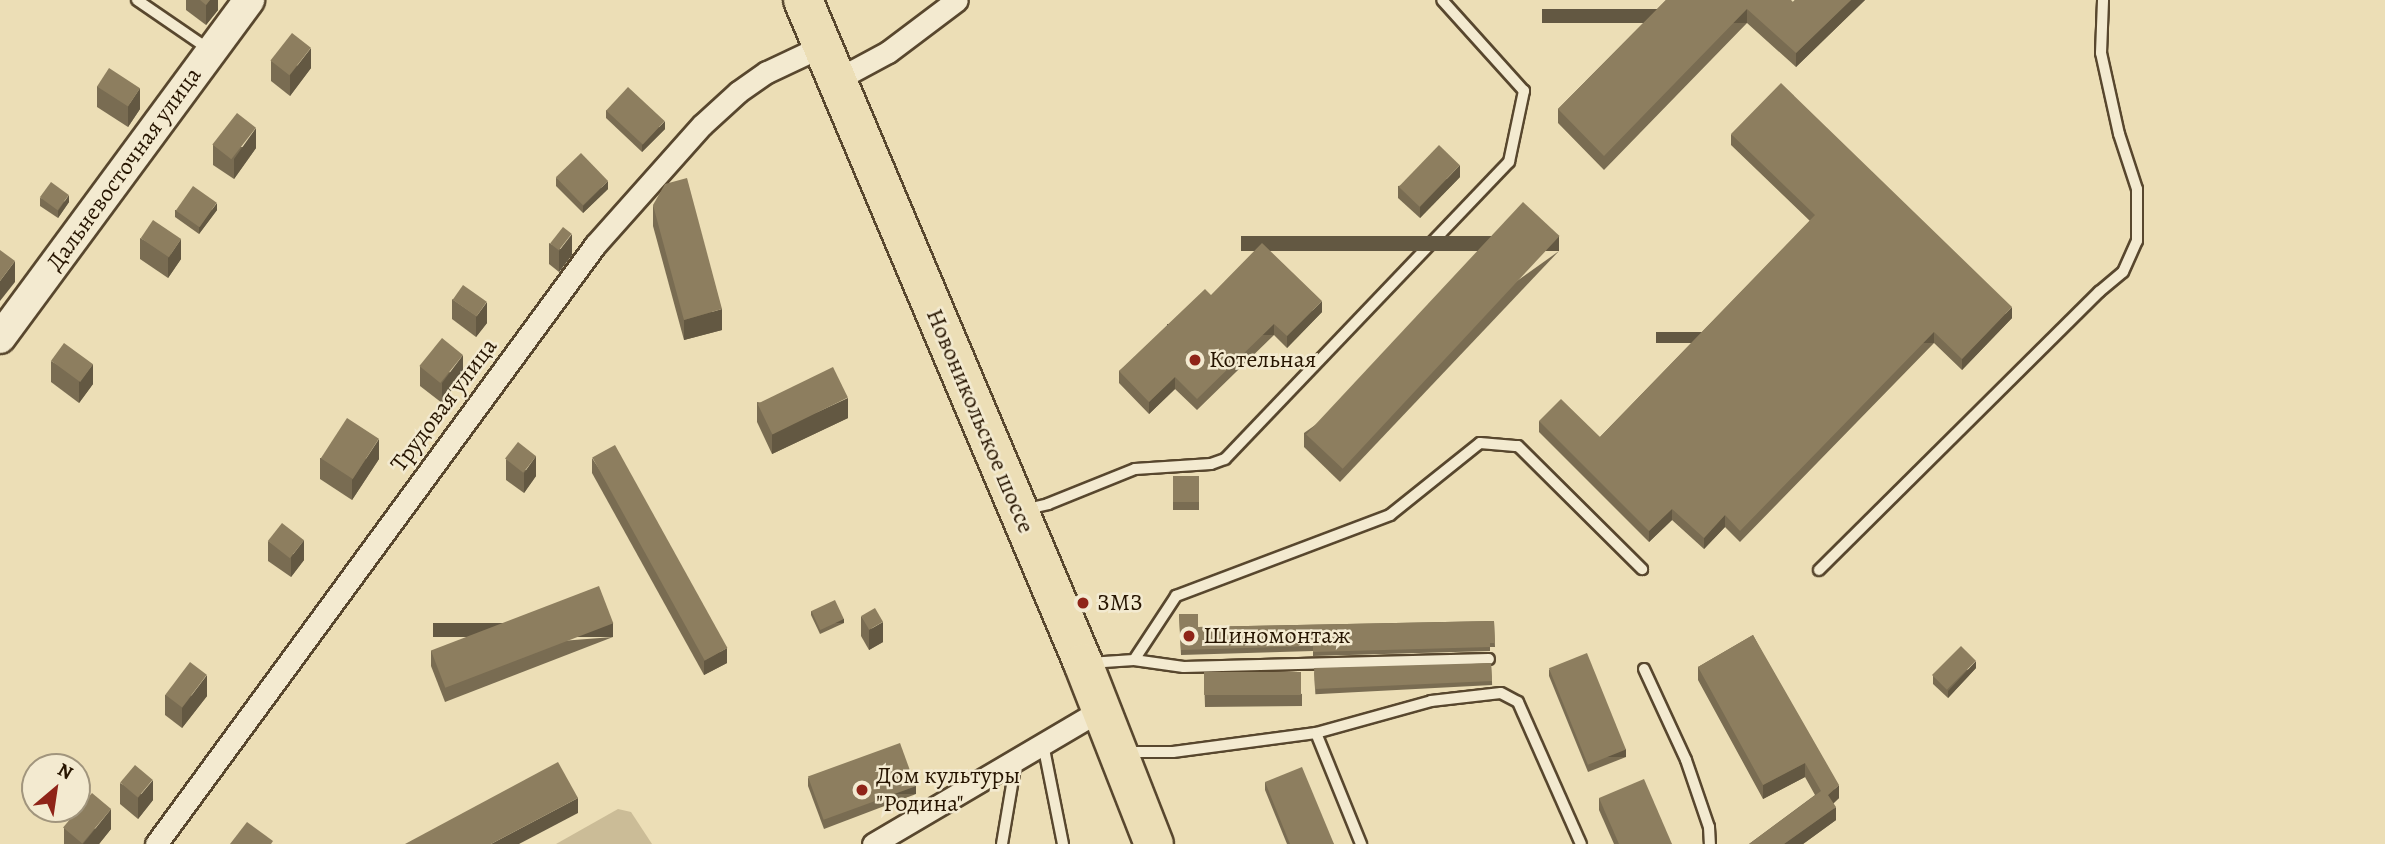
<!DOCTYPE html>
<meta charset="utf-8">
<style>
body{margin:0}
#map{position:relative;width:2385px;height:844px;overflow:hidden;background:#ecdeb6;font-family:Alegreya,serif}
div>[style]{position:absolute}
.green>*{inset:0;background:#cbbc97}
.roads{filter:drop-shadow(2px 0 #58472e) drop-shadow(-2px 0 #58472e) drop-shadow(0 2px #58472e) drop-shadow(0 -2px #58472e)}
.lane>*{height:10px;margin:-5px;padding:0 5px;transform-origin:5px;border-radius:5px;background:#f3ead0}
.street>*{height:21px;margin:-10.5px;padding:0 10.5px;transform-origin:10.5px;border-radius:10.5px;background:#f3ead0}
.secondary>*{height:30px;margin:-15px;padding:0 15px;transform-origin:15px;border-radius:15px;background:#f3ead0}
.highway>*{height:38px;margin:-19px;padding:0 19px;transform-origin:19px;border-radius:19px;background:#ecdeb6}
.wall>*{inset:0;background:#796c52;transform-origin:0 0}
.shaded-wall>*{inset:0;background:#635842;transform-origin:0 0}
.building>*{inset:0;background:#8d7e5f;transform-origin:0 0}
.dots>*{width:19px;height:19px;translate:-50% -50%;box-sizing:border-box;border:4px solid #f3ead0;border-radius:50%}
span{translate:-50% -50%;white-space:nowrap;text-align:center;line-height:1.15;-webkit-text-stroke:5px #f3ead0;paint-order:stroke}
.street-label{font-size:24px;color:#271501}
.poi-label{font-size:24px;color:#271501}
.left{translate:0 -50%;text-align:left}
.north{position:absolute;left:21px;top:753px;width:70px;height:70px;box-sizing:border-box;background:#f3ead0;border:2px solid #a1957d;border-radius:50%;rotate:29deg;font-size:19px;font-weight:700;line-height:28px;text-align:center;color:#271501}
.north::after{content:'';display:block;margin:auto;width:24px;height:32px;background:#8f2418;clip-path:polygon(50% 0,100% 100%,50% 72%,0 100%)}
</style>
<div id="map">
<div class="green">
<i style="clip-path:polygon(618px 809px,631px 812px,652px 844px,556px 844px)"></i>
</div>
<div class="roads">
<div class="lane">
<i style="left:137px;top:0;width:88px;rotate:34.4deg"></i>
<i style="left:1023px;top:510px;width:26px;rotate:-13deg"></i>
<i style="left:1048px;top:504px;width:94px;rotate:-21.9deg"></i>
<i style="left:1135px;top:469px;width:76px;rotate:-3.8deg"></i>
<i style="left:1211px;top:464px;width:15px;rotate:-20deg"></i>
<i style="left:1225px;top:459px;width:411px;rotate:-46.3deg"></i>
<i style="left:1509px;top:162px;width:73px;rotate:-78.1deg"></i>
<i style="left:1524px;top:91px;width:122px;rotate:-132deg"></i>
<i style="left:1819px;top:570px;width:395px;rotate:-44.8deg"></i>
<i style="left:2099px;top:292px;width:31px;rotate:-40deg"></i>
<i style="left:2123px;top:272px;width:34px;rotate:-66deg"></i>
<i style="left:2137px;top:241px;width:52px;rotate:-90deg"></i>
<i style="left:2137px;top:189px;width:58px;rotate:-108.1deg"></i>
<i style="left:2119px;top:134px;width:83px;rotate:-102.5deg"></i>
<i style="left:2101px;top:53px;width:53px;rotate:-87.8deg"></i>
<i style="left:1134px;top:660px;width:50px;rotate:8deg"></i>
<i style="left:1184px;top:667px;width:305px;rotate:-1.5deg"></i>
<i style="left:1089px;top:663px;width:45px;rotate:-3.8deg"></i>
<i style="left:1134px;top:660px;width:77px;rotate:-56.7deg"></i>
<i style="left:1176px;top:596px;width:229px;rotate:-20.7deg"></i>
<i style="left:1390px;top:515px;width:115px;rotate:-38.7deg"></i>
<i style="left:1480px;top:443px;width:38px;rotate:5deg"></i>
<i style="left:1518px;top:446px;width:175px;rotate:44.8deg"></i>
<i style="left:1644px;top:669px;width:100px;rotate:65.2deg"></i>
<i style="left:1686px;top:760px;width:71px;rotate:71.1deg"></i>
<i style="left:1709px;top:827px;width:17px;rotate:87deg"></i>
<i style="left:1316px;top:733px;width:120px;rotate:67.9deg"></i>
<i style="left:1043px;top:744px;width:102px;rotate:78.7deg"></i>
<i style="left:1125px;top:752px;width:48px"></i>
<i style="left:1173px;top:752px;width:144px;rotate:-7.6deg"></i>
<i style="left:1316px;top:733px;width:119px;rotate:-15.5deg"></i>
<i style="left:1431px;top:701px;width:70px;rotate:-6.5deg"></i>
<i style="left:1501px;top:693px;width:19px;rotate:28deg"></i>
<i style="left:1518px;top:702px;width:155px;rotate:66.1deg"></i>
<i style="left:1002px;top:844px;width:84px;rotate:-80.4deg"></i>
</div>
<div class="street">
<i style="left:836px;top:80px;width:59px;rotate:-28.3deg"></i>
<i style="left:888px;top:52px;width:86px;rotate:-37deg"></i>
<i style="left:156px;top:844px;width:743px;rotate:-53.76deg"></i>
<i style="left:595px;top:245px;width:161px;rotate:-48.3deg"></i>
<i style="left:702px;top:125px;width:49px;rotate:-42.5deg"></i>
<i style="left:738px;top:92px;width:35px;rotate:-35deg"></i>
<i style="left:767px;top:72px;width:61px;rotate:-25.3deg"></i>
<i style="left:873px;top:844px;width:266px;rotate:-30.5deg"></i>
</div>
<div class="secondary">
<i style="left:0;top:338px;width:420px;rotate:-53.6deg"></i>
</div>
<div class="highway">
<i style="left:803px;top:0;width:720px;rotate:67.1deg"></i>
<i style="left:1083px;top:663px;width:194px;rotate:68.6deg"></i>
</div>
</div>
<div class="wall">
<i style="clip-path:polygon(186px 0,218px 0,218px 10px,206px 25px,186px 10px)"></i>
<i style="clip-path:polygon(1666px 0,1793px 2px,1795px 0,1865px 0,1796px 67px,1747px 23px,1604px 170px,1558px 123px,1558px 109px)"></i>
<i style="clip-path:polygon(271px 61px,311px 68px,290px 96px,271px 81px)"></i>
<i style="clip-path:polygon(97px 86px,140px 109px,128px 127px,97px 107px)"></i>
<i style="clip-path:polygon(606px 110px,665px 129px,642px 152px,606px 118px)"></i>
<i style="clip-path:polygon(1731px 134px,2012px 318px,1962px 370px,1934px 343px,1740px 542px,1725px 527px,1704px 549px,1672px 520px,1649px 542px,1539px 432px,1539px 421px,1600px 437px,1810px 221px,1731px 145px)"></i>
<i style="clip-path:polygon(213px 145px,256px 148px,234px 179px,213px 165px)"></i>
<i style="clip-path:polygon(1460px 177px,1420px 218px,1398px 198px,1398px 186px)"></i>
<i style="clip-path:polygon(556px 178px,608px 189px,583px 213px,556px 186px)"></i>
<i style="clip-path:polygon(40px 198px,69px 202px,58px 218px,40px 206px)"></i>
<i style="clip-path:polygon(653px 205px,722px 330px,684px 340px,653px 226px)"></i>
<i style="clip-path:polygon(175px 210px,217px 210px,199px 234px,175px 217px)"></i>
<i style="clip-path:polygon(140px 238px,181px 259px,168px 278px,140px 259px)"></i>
<i style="clip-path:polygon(549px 243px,572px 255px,559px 272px,549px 264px)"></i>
<i style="clip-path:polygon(1559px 251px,1340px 482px,1304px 447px,1304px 433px)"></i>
<i style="clip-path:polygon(1211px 295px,1322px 312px,1287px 348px,1274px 335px,1197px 410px,1175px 389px,1149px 414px,1119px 383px,1119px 371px)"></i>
<i style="clip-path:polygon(452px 299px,487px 323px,476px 337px,452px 319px)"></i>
<i style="clip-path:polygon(51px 361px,93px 384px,79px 403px,51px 382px)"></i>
<i style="clip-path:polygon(420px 366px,463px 375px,442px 403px,420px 386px)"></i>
<i style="clip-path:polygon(757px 402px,848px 418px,772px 454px,757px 422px)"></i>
<i style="clip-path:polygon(320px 458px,379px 459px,352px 500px,320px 479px)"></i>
<i style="clip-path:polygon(592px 458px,727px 663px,704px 675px,592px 473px)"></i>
<i style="clip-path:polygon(506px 459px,536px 476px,524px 493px,506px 480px)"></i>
<i style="left:1173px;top:476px;width:26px;height:34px"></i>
<i style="clip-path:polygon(268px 541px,304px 560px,291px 577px,268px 561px)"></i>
<i style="clip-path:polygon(811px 611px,844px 623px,820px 634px,811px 615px)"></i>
<i style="clip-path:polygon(1179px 614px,1198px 627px,1494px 621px,1495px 647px,1490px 647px,1490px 651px,1313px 656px,1313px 651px,1181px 655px)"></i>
<i style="clip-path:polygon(861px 616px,883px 642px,869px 650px,861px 636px)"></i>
<i style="clip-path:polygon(1753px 635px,1839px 798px,1833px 803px,1836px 820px,1803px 844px,1749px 844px,1815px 795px,1805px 777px,1763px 799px,1698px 680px,1698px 667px)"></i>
<i style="clip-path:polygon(613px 637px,445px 702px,431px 666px,431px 651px)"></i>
<i style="left:1491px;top:663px;width:22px;height:177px;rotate:87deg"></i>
<i style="clip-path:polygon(1976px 668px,1948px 698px,1933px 684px,1933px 676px)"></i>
<i style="clip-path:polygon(1549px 669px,1626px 757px,1588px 772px,1549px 676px)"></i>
<i style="clip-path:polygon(1204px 672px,1302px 694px,1302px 706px,1205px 707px)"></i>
<i style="clip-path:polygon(165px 695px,207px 696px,182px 728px,165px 715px)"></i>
<i style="clip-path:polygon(808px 778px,916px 794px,824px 829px,808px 786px)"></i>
<i style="clip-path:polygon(1265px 782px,1334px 844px,1287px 844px,1265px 790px)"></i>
<i style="clip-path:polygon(120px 783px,153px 800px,138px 819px,120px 804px)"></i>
<i style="clip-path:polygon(1599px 798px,1672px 844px,1614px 844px,1599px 810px)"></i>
<i style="clip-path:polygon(64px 828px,111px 829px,99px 844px,64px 844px)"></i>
</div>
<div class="shaded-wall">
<i style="clip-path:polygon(210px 0,218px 0,218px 10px,206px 25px,206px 5px)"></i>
<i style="clip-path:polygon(1851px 0,1865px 0,1796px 67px,1796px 53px)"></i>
<i style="left:1747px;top:9px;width:14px;height:205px;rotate:90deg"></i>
<i style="clip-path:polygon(311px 48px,311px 68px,290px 96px,290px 75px)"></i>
<i style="clip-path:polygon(140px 88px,140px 109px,128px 127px,128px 106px)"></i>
<i style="clip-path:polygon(665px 121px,665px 129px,642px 152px,642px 145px)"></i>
<i style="clip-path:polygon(256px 128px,256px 148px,234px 179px,234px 159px)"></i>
<i style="clip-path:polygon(1460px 165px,1460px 177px,1420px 218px,1420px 207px)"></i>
<i style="clip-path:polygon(608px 181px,608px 189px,583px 213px,583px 206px)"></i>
<i style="clip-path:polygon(69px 195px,69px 202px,58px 218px,58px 211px)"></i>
<i style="clip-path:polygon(217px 203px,217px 210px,199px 234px,199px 227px)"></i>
<i style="clip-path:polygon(572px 234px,572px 255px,559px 272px,559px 251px)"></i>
<i style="left:1559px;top:236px;width:15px;height:318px;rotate:90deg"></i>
<i style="clip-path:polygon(181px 239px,181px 259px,168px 278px,168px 258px)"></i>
<i style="clip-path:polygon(15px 261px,15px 282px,0 301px,0 281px)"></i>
<i style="clip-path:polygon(1322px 301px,1322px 312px,1287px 348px,1287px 336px)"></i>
<i style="clip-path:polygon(487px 302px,487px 323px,476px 337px,476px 317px)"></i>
<i style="clip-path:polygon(2012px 307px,2012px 318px,1962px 370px,1962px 359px)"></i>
<i style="clip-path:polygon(722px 309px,722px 330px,684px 340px,684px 320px)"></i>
<i style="left:1274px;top:324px;width:11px;height:107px;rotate:90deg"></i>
<i style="left:1934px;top:332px;width:11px;height:278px;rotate:90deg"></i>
<i style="clip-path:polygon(463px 355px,463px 375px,442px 403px,442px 383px)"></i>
<i style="clip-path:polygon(93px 364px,93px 384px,79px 403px,79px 382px)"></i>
<i style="clip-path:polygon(1175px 377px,1175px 389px,1149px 414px,1149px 402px)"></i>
<i style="clip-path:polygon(848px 398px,848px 418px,772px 454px,772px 433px)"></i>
<i style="clip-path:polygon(379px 439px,379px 459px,352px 500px,352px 480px)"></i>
<i style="clip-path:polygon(536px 456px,536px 476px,524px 493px,524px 473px)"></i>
<i style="clip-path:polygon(1672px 509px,1672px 520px,1649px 542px,1649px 531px)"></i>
<i style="clip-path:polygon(1725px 515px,1725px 527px,1704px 549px,1704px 538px)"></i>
<i style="clip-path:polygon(304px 540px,304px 560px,291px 577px,291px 557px)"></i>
<i style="left:844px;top:619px;width:4px;height:26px;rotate:90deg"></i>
<i style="clip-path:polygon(883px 622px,883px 642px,869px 650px,869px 630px)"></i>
<i style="left:613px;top:623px;width:14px;height:180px;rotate:90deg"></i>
<i style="clip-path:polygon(727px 648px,727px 663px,704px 675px,704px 661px)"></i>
<i style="clip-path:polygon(1976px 661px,1976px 668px,1948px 698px,1948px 691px)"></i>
<i style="clip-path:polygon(207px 675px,207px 696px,182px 728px,182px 708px)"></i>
<i style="left:1626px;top:749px;width:8px;height:41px;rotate:90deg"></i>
<i style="clip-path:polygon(1805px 763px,1805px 777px,1763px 799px,1763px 785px)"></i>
<i style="clip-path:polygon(153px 780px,153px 800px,138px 819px,138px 798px)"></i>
<i style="clip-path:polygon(1839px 785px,1839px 798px,1828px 809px,1828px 795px)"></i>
<i style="left:916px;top:786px;width:8px;height:98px;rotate:90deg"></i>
<i style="clip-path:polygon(578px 798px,578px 813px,519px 844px,491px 844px)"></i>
<i style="clip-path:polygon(1836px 807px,1836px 820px,1803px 844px,1784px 844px)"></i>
<i style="clip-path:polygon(111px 809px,111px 829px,99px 844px,83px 844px)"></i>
</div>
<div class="building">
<i style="clip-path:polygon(200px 0,210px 0,206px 5px)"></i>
<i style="clip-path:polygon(1666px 0,1791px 0,1793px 2px,1795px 0,1851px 0,1796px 53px,1747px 9px,1604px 156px,1558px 109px)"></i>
<i style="left:292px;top:33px;width:24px;height:35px;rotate:38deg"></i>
<i style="left:109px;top:68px;width:37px;height:22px;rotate:33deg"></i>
<i style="clip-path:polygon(1781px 83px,2012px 307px,1962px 359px,1934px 332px,1740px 531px,1725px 515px,1704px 538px,1672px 509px,1649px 531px,1539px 421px,1561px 399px,1600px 437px,1815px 215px,1731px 134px)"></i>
<i style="left:628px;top:87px;width:50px;height:32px;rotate:43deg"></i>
<i style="left:237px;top:113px;width:24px;height:40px;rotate:38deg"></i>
<i style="left:1439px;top:145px;width:29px;height:58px;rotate:44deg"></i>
<i style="left:581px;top:153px;width:39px;height:35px;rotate:46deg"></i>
<i style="clip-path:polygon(687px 178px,722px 309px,684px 320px,653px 205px,665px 184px)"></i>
<i style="left:51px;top:182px;width:22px;height:19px;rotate:36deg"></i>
<i style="left:193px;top:186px;width:29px;height:30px;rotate:35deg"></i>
<i style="left:1523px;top:202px;width:50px;height:318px;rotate:43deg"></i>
<i style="left:153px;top:220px;width:34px;height:22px;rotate:34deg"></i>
<i style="left:563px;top:227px;width:11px;height:21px;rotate:38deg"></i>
<i style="clip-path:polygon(1262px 243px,1322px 301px,1287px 336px,1274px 324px,1197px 399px,1175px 377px,1149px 402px,1119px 371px,1205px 289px,1211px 295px)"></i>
<i style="clip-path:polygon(0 250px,15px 261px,0 281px)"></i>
<i style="left:463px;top:285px;width:29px;height:18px;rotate:35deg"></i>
<i style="left:442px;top:338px;width:27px;height:36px;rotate:39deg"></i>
<i style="left:64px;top:343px;width:36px;height:22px;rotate:36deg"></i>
<i style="left:833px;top:367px;width:34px;height:84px;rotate:64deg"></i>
<i style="left:347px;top:418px;width:38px;height:48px;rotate:33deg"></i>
<i style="left:518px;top:442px;width:23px;height:21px;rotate:38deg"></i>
<i style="left:615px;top:445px;width:232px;height:26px;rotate:61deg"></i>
<i style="left:1173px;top:476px;width:26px;height:26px"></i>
<i style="left:282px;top:523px;width:28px;height:23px;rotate:38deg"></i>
<i style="left:599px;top:586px;width:40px;height:180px;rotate:69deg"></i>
<i style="left:835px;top:600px;width:21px;height:26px;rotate:65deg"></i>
<i style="left:875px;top:608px;width:16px;height:16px;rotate:60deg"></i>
<i style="clip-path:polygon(1179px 614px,1198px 614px,1198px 627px,1494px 621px,1495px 643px,1490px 643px,1490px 647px,1313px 652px,1313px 646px,1181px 650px)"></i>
<i style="clip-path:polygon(1753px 635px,1839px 785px,1828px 795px,1836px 807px,1784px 844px,1749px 844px,1821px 791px,1805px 763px,1763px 785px,1698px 667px)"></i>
<i style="left:1961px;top:646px;width:21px;height:41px;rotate:45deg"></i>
<i style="left:1587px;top:653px;width:104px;height:41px;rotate:68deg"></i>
<i style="left:190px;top:662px;width:21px;height:41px;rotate:37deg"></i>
<i style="clip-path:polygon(1491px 663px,1492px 681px,1315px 689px,1314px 668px)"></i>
<i style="left:1204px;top:672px;width:97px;height:23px"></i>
<i style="left:900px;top:743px;width:46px;height:98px;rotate:70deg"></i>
<i style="clip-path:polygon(558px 762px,578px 798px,491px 844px,405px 844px)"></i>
<i style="left:135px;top:765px;width:23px;height:23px;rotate:40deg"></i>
<i style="clip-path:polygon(1302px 767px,1334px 844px,1290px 844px,1265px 782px)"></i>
<i style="clip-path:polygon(1644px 779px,1672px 844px,1619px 844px,1599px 798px)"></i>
<i style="left:92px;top:793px;width:25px;height:45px;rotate:40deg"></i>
<i style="clip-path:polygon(247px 822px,273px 841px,271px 844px,230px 844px)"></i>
</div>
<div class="dots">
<i style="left:1195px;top:360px;background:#8f2418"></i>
<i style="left:1083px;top:603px;background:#8f2418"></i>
<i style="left:1189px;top:636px;background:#8f2418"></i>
<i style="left:862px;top:790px;background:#8f2418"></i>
</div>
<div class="street-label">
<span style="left:124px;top:169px;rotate:-54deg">Дальневосточная улица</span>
<span style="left:444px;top:405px;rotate:-53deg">Трудовая улица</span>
<span style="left:980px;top:421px;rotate:67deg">Новоникольское шоссе</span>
</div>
<div class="poi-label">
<span class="left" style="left:1209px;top:360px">Котельная</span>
<span class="left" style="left:1097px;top:603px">ЗМЗ</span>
<span class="left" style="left:1203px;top:636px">Шиномонтаж</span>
<span class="left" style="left:876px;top:790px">Дом культуры<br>"Родина"</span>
</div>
<div class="north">N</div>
</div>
